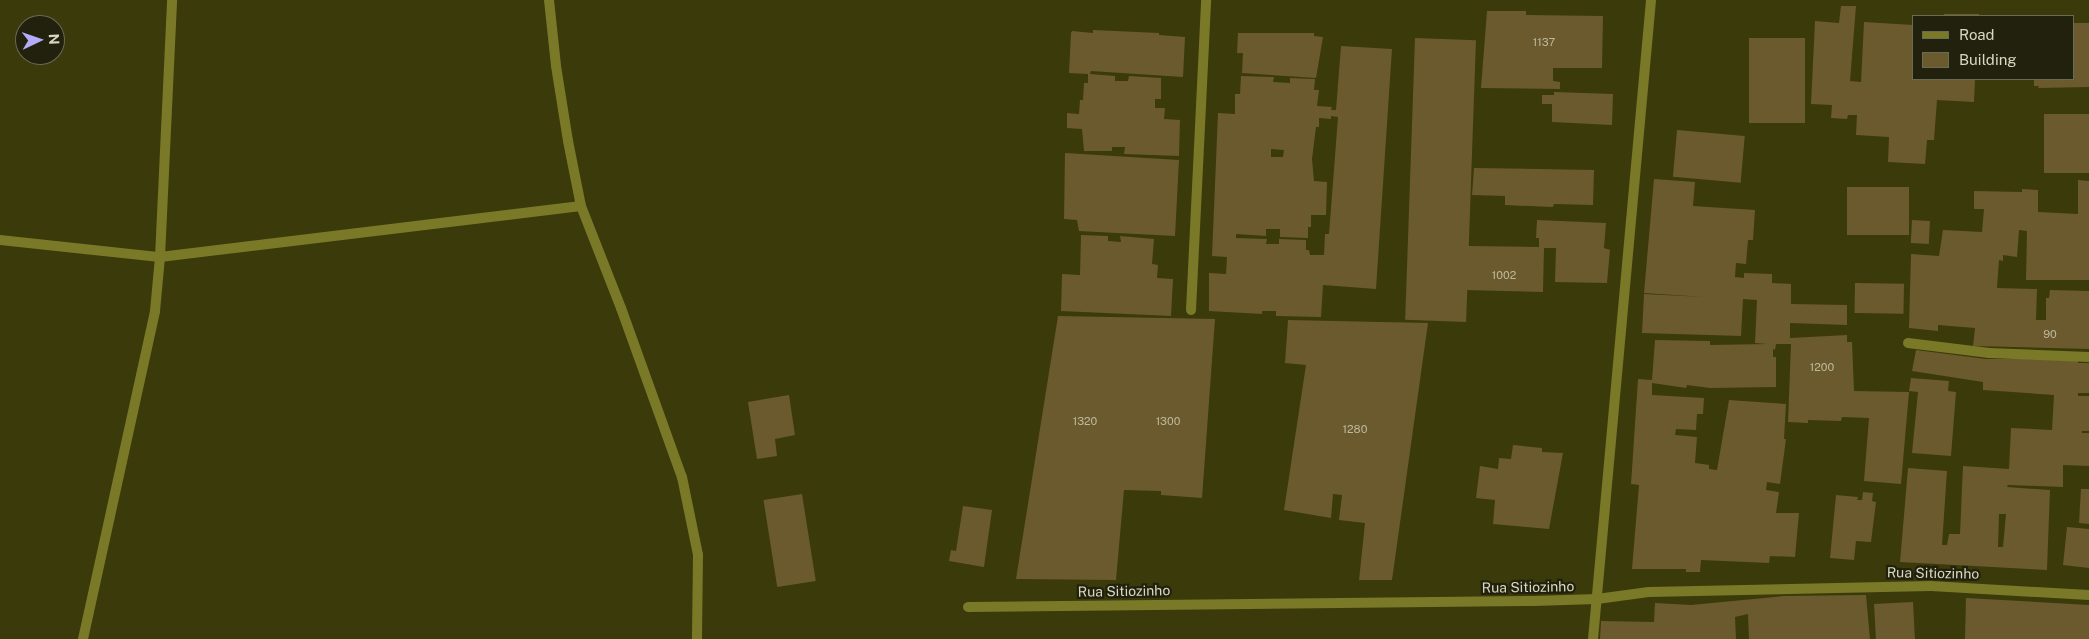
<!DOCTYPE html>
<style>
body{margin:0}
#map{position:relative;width:2089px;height:639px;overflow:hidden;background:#3b3a0a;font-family:"Public Sans",sans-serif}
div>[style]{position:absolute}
.building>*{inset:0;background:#6b5a2e;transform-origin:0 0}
.lane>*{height:10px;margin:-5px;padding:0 5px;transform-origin:5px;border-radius:5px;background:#7a7927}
.street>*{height:10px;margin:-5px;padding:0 5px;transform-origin:5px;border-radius:5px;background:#7a7927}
span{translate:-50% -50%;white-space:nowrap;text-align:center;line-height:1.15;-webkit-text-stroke:4.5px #21210d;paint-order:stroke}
.number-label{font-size:11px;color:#bdb99c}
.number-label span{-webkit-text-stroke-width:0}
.street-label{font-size:14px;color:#d8d9c0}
.legend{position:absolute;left:1912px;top:15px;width:162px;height:65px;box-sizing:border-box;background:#21210d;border:1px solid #6a6b55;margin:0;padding:6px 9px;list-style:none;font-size:15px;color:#d8d9c0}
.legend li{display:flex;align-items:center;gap:10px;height:25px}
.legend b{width:25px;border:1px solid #6a6b55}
.north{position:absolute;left:15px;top:15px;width:50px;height:50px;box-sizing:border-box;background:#21210d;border:1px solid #6a6b55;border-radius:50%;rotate:87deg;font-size:14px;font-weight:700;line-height:20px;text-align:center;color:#d8d9c0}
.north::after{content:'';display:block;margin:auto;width:18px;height:22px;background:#b5acf9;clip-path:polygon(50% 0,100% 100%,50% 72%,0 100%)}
</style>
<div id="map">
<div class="building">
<i style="clip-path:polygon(1841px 6px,1856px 6px,1850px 81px,1861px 82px,1864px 22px,1913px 25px,1913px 79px,1975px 79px,1974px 102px,1937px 100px,1934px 140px,1927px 140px,1925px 164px,1888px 162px,1889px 137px,1856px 135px,1857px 115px,1848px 115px,1847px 119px,1831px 118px,1832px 105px,1811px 104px,1815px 21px,1839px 23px)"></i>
<i style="clip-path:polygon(1487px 11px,1526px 11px,1526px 15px,1603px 16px,1602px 68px,1553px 68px,1553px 81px,1560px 82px,1560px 89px,1481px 88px)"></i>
<i style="left:1944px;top:14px;width:35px;height:2px"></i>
<i style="clip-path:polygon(2073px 23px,2089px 23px,2089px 87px,2038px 88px,2039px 86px,2034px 86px,2034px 79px,2073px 79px)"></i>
<i style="clip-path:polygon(1093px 30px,1159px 33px,1159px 35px,1185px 37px,1183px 77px,1091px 71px,1090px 74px,1115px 76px,1115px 81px,1128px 81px,1129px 76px,1161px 78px,1161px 99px,1155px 99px,1155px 108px,1165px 108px,1164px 119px,1180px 120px,1179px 156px,1124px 154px,1125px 147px,1112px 147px,1112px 151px,1084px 151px,1082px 129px,1067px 128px,1067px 113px,1079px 114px,1080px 100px,1083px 100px,1084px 83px,1088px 83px,1088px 74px,1069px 73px,1071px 33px,1072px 31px,1093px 33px)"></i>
<i style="clip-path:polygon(1238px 33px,1314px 33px,1314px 36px,1323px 37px,1316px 78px,1242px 73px,1243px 53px,1237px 53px)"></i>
<i style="left:1415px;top:38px;width:61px;height:282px;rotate:2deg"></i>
<i style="left:1749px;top:38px;width:56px;height:85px"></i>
<i style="clip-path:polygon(evenodd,1341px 46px,1392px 49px,1376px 289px,1323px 285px,1321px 317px,1276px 316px,1276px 311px,1262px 311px,1262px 314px,1209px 311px,1209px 273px,1226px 274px,1227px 257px,1212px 256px,1218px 113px,1235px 114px,1235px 94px,1240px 94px,1241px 76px,1274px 77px,1273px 82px,1290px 83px,1290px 78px,1315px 79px,1314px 90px,1319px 90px,1317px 106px,1332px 107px,1331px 110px,1336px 110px,1341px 46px,1331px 116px,1338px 117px,1329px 234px,1325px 234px,1324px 255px,1310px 255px,1309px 250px,1306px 250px,1306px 240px,1279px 239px,1279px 244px,1266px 244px,1267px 239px,1236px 238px,1236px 234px,1266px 236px,1266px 229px,1280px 229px,1280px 237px,1308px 238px,1308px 227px,1311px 227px,1311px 215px,1326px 215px,1327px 182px,1314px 181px,1312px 159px,1316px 127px,1319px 127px,1319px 118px,1331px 119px,1331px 116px,1341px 46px,1271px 149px,1284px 150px,1283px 157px,1271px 157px,1271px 149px)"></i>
<i style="clip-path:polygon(1554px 92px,1613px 94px,1612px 125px,1552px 122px,1552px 104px,1542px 104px,1542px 95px,1554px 95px)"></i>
<i style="left:2044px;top:114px;width:45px;height:59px"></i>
<i style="left:1677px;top:130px;width:68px;height:47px;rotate:5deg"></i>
<i style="clip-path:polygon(1065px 153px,1179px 160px,1175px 236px,1079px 231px,1077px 220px,1064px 219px)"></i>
<i style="clip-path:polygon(1474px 168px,1594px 170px,1593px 205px,1554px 204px,1553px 207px,1505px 205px,1505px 196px,1472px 195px)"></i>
<i style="clip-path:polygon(1654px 179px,1695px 182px,1693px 206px,1755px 210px,1753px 240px,1748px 240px,1746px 264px,1736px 263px,1735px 277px,1744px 278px,1744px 273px,1772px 274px,1772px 283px,1791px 284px,1791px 304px,1847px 305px,1847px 325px,1790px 323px,1790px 338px,1847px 335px,1847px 342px,1852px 342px,1854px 391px,1909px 392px,1901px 484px,1864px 481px,1869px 418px,1842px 417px,1841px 421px,1808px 420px,1808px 423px,1788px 422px,1791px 344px,1776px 344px,1775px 350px,1773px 349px,1773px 357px,1776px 357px,1776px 387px,1710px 388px,1687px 385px,1686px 388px,1652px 383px,1652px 395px,1704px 398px,1703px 414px,1697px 414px,1696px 430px,1676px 429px,1675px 435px,1697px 437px,1695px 463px,1709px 465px,1709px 469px,1717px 470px,1729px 400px,1786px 404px,1784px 439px,1786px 439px,1780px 484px,1767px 482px,1766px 490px,1779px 492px,1776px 513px,1799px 513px,1795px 557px,1770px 556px,1769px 563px,1701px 560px,1700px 572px,1686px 572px,1686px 569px,1632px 569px,1639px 485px,1631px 484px,1638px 379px,1652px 380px,1655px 340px,1710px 341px,1710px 345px,1767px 344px,1755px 343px,1757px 300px,1743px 299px,1741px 336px,1642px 333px,1644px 294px,1704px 297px,1644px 293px)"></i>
<i style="clip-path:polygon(2078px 180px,2089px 181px,2089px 280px,2026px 280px,2027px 231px,2019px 230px,2017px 257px,2003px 255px,2003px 261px,1999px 260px,1997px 288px,2037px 289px,2036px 320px,2046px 320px,2046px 298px,2049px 298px,2050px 290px,2089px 291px,2089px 349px,1973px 346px,1975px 328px,1938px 325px,1938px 331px,1909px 328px,1911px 254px,1939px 256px,1943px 230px,1982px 232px,1984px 209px,1974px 209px,1974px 191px,2022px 192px,2022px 189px,2038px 190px,2038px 212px,2078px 214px)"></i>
<i style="left:1847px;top:187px;width:62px;height:48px"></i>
<i style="clip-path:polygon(1537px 220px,1606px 223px,1604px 248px,1610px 250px,1607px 283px,1555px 282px,1556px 248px,1544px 248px,1543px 292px,1464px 290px,1468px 246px,1539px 247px,1539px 238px,1536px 238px)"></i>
<i style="left:1912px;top:220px;width:18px;height:23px;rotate:3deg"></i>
<i style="clip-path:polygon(1081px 235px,1108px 236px,1108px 241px,1121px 242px,1120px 236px,1154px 239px,1152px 264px,1158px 265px,1157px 278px,1173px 279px,1171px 316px,1061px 311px,1062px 274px,1080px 275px)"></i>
<i style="left:1855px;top:283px;width:49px;height:30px;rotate:1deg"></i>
<i style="clip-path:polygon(1058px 316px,1215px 319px,1202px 498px,1161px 495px,1161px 491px,1124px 490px,1116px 580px,1016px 579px)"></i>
<i style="clip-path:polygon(1288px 320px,1428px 323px,1392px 580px,1359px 580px,1365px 523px,1339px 520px,1342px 495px,1333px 494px,1331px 518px,1284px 510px,1306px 365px,1285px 363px)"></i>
<i style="clip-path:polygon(evenodd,1916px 350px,1986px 359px,2078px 359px,2078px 363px,2089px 363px,2089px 393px,2078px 393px,2078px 396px,2089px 396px,2089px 431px,2082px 431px,2082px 433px,2089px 433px,2089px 466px,2063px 465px,2063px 487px,2008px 485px,2007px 487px,2050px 490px,2047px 570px,1900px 562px,1908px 468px,1947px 471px,1942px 545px,1947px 545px,1949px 534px,1960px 534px,1963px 466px,2009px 469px,2011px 428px,2052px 430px,2054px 395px,1983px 390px,1983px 382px,1912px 371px,1916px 350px,1999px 514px,2006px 514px,2003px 547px,1998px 547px,1999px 514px)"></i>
<i style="clip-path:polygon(1911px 378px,1949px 381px,1948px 391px,1956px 392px,1951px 456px,1912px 453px,1918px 392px,1909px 391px)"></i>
<i style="clip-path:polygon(789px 395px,795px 435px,775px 439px,777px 456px,757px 459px,748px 402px)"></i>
<i style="clip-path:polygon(1513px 445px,1542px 448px,1542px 452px,1563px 453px,1549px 529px,1493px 524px,1495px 500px,1476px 498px,1480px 466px,1498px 469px,1499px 458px,1511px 459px)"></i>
<i style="clip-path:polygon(2081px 489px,2089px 489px,2089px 524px,2079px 523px)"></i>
<i style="clip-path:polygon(1863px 492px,1873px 493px,1872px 501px,1876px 502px,1871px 542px,1856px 541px,1854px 560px,1830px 558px,1836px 495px,1858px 497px,1857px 500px,1862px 500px)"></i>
<i style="left:802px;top:494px;width:88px;height:39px;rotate:81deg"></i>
<i style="clip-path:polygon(963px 506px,992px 510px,984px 567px,949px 561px,951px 550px,956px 551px)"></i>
<i style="clip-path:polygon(2067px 527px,2089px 529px,2089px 568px,2063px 565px)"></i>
<i style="clip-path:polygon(1866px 595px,1870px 639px,1749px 639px,1748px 614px,1735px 617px,1736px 639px,1600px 639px,1601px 621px,1654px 622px,1655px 603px,1691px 605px,1784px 596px)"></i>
<i style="clip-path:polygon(1966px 598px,2089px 605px,2089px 639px,1965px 639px)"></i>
<i style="left:1913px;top:602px;width:37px;height:39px;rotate:87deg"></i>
</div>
<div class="lane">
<i style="left:1191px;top:310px;width:310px;rotate:-87.2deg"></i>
<i style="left:1908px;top:343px;width:82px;rotate:7deg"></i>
<i style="left:1989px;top:353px;width:100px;rotate:2.3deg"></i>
</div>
<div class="street">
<i style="left:549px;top:0;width:66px;rotate:83.9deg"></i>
<i style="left:556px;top:66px;width:76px;rotate:80.9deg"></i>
<i style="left:568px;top:141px;width:66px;rotate:78.7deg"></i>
<i style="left:581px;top:206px;width:110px;rotate:68.6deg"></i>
<i style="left:621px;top:308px;width:180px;rotate:70.2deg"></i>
<i style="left:682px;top:477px;width:80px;rotate:78.4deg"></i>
<i style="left:698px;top:555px;width:84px;rotate:90.7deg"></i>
<i style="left:0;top:240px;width:161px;rotate:6.1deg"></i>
<i style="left:160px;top:257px;width:424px;rotate:-6.9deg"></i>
<i style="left:968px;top:607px;width:566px;rotate:-0.61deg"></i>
<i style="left:1534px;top:601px;width:63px;rotate:-1.8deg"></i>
<i style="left:1597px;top:599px;width:52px;rotate:-7.7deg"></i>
<i style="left:1649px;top:592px;width:282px;rotate:-1.2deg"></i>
<i style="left:1931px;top:586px;width:158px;rotate:3.3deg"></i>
<i style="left:83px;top:639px;width:336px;rotate:-77.6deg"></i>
<i style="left:155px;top:311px;width:54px;rotate:-84.7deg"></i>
<i style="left:160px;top:257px;width:257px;rotate:-87.3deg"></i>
<i style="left:1593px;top:639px;width:642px;rotate:-84.81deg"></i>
</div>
<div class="number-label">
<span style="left:1544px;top:42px">1137</span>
<span style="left:1504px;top:275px">1002</span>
<span style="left:2050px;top:334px">90</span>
<span style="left:1822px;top:367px">1200</span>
<span style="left:1085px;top:421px">1320</span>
<span style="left:1168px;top:421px">1300</span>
<span style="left:1355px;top:429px">1280</span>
</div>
<div class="street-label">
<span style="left:1933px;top:573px;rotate:1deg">Rua Sitiozinho</span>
<span style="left:1528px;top:587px;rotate:-1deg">Rua Sitiozinho</span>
<span style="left:1124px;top:591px;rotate:-1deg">Rua Sitiozinho</span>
</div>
<ul class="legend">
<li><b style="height:6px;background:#7a7927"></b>Road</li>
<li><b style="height:14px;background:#6b5a2e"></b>Building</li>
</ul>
<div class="north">N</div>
</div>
